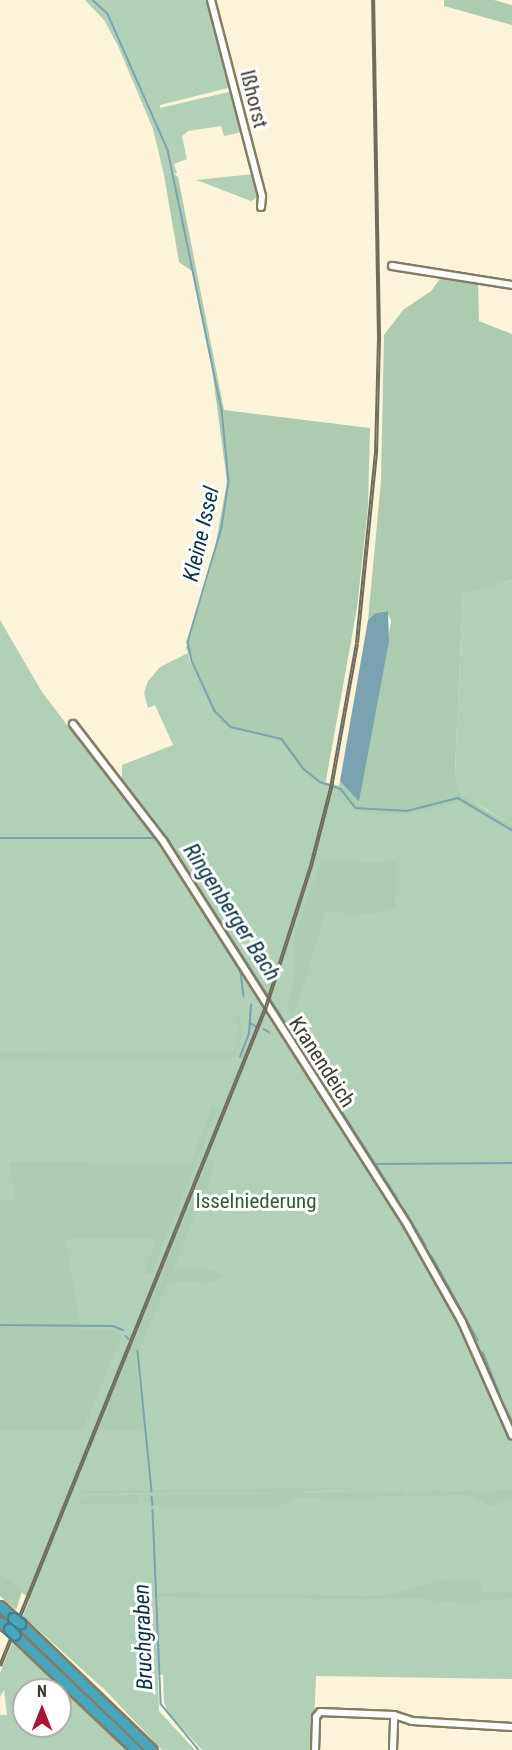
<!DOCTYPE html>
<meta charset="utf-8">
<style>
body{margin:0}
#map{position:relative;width:512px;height:1750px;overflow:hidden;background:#fbf4da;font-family:"Roboto Condensed",sans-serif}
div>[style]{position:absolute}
.green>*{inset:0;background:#b2cfb7}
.forest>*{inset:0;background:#accbb0}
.water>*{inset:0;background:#7aa3b2}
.stream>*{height:1.5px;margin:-0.75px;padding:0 0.75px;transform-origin:0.75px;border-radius:0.75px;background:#7aa3b2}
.roads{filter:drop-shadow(2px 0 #847d66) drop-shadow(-2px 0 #847d66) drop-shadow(0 2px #847d66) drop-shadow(0 -2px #847d66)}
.minor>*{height:6px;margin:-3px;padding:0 3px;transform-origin:3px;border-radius:3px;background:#fff}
.highway>*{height:9px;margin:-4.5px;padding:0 4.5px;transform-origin:4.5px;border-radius:4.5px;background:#48a6bb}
.rail>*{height:4px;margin-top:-2px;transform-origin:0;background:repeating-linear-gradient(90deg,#fff 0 4.5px,#706c5d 0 9px);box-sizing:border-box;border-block:2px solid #706c5d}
.bridges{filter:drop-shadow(2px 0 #44808a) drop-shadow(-2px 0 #44808a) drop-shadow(0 2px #44808a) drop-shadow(0 -2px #44808a)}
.highway-bridge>*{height:9px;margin:-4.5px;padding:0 4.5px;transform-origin:4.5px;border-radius:4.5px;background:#48a6bb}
span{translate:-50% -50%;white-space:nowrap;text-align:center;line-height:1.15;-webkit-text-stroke:6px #fff;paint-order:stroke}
.street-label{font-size:21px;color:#3d3a30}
.park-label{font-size:21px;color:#2e5d38}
.water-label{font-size:22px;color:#0c3440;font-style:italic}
.north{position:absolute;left:12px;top:1678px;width:60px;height:60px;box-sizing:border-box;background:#fff;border:2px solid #b1b0ac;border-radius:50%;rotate:0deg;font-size:16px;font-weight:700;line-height:24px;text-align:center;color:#3d3a30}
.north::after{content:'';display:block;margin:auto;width:21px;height:27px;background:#ab1432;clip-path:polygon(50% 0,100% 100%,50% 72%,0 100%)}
</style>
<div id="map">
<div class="green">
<i style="clip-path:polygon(85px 0,209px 0,232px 87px,160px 105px,160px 108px,233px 91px,242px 132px,224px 136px,221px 126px,188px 131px,182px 136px,187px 159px,174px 164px,177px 173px,164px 175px,153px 129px,118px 46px,104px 20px)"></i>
<i style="clip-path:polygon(254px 174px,260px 196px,251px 201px,196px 180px)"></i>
<i style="clip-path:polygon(512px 580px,512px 825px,471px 800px,512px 827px,512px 1679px,316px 1676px,313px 1750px,202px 1750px,168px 1713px,164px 1702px,163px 1675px,158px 1674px,159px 1711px,195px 1750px,162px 1750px,106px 1691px,23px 1616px,30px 1599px,0 1575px,0 620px,42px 692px,125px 801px,135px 797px,122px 782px,122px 765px,173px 745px,155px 705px,148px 708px,144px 693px,148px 681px,160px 667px,188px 653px,190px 662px,281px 738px,320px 781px,341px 786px,357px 804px,462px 796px,455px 771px,463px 592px)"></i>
<i style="clip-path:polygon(evenodd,12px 1643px,62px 1686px,125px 1750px,0 1750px,0 1715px,7px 1715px,4px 1690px,0 1697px,0 1673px,12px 1643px,24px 1690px,60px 1690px,60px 1726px,24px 1726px,24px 1690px)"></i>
</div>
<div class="forest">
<i style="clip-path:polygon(444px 0,494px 0,512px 5px,512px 25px,444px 6px)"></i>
<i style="clip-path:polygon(173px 173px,178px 177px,224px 410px,370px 428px,368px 507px,357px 608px,325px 786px,302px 771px,281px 741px,222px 724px,213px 712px,186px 648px,212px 564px,227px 482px,212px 369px,192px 271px,179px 262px,164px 175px)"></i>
<i style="clip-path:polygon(440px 279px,478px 284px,479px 321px,512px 334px,512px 580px,463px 593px,455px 771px,462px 796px,512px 825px,512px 833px,460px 802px,406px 814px,365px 813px,336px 797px,340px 781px,359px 802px,391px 621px,387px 611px,375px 613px,368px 620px,381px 481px,384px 335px,403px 310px,431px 291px)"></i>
<i style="clip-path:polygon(321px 860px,396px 862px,395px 909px,365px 915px,326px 911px,296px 1010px,291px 1014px,287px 1009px,295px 971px,294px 939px)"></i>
<i style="clip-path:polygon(240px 1015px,242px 1036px,233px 1058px,0 1057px,0 1052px,233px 1053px,240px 1036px,236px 1017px)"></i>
<i style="clip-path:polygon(212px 1107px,217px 1111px,151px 1275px,144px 1272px,157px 1239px,65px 1239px,81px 1329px,113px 1330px,122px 1335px,83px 1430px,0 1431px,0 1201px,15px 1200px,10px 1162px,190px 1163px)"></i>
<i style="clip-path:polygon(209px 1159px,215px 1164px,204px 1194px,279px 1196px,280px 1201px,200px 1202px,173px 1270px,213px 1270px,225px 1276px,212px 1282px,167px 1283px,135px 1361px,146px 1431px,98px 1431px)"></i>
<i style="clip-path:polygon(377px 1487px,290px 1492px,83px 1493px,84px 1491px)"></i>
<i style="clip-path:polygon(512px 1490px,512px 1496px,493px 1507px,469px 1495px,407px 1496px,408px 1492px)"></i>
<i style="clip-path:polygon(404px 1492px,404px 1496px,293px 1499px,283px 1505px,150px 1506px,150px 1503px,141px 1503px,144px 1495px)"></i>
<i style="clip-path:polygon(140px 1495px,138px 1503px,78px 1504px,82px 1497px)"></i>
<i style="clip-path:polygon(0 1574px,22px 1591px,16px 1610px,0 1596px)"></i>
<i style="clip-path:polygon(443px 1580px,480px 1581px,481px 1593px,512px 1592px,512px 1598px,446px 1603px,426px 1599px,159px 1597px,159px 1593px,382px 1596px)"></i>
</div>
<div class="water">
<i style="clip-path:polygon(388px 611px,389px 641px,359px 802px,340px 781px,368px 620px,375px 613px)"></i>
</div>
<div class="stream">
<i style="left:93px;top:0;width:21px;rotate:43deg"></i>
<i style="left:108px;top:14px;width:149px;rotate:66.2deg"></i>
<i style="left:168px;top:150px;width:266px;rotate:78.3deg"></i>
<i style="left:222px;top:410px;width:72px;rotate:84.4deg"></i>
<i style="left:229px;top:482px;width:47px;rotate:98.7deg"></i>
<i style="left:222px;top:528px;width:119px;rotate:106.6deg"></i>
<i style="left:188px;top:642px;width:19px;rotate:78deg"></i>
<i style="left:192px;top:661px;width:55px;rotate:65.3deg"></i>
<i style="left:215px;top:711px;width:23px;rotate:45deg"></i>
<i style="left:231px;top:727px;width:52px;rotate:13.2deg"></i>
<i style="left:282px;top:739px;width:37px;rotate:54deg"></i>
<i style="left:304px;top:769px;width:21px;rotate:39deg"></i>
<i style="left:320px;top:782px;width:22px;rotate:18deg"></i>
<i style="left:341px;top:789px;width:24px;rotate:52deg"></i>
<i style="left:356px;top:808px;width:51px;rotate:3.4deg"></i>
<i style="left:407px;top:811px;width:53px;rotate:-14.3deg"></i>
<i style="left:458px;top:798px;width:63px;rotate:30.7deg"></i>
<i style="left:0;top:838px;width:158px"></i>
<i style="left:163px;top:838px;width:7px;rotate:27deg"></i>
<i style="left:169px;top:841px;width:250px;rotate:57.3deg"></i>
<i style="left:162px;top:846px;width:149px;rotate:57.9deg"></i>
<i style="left:241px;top:972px;width:24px;rotate:83deg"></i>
<i style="left:250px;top:1023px;width:8px;rotate:30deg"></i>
<i style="left:264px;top:1029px;width:6px;rotate:31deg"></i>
<i style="left:240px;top:1057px;width:25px;rotate:-69deg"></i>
<i style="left:249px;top:1034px;width:29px;rotate:-86deg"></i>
<i style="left:311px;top:1063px;width:161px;rotate:57.4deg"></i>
<i style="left:376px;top:1164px;width:136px;rotate:-0.4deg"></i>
<i style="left:404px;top:1209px;width:42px;rotate:58.6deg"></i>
<i style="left:432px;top:1256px;width:96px;rotate:61.3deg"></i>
<i style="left:0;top:1325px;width:113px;rotate:0.5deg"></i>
<i style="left:113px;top:1326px;width:11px;rotate:22deg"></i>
<i style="left:126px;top:1336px;width:4px;rotate:45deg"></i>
<i style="left:138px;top:1351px;width:141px;rotate:84.3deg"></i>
<i style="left:483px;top:1352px;width:48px;rotate:68.2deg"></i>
<i style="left:507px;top:1411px;width:10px;rotate:61deg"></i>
<i style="left:152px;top:1497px;width:8px;rotate:83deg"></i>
<i style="left:153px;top:1510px;width:194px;rotate:87.6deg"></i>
<i style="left:161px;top:1704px;width:60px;rotate:50.4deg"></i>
</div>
<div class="roads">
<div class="minor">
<i style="left:211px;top:0;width:203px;rotate:75.4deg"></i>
<i style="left:262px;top:196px;width:11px;rotate:95deg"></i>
<i style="left:392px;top:266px;width:121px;rotate:9deg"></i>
<i style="left:73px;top:724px;width:148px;rotate:52.4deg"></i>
<i style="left:163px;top:841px;width:456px;rotate:57.5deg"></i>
<i style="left:408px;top:1226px;width:110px;rotate:60.6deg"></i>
<i style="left:462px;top:1322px;width:124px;rotate:66.1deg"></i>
<i style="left:315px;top:1750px;width:33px;rotate:-88deg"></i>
<i style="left:316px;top:1717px;width:6px;rotate:-51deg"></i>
<i style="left:320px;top:1712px;width:74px;rotate:2.3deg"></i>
<i style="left:394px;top:1715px;width:19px;rotate:18deg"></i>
<i style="left:412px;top:1721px;width:100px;rotate:3.4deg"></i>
<i style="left:393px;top:1750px;width:35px;rotate:-88deg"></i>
</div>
<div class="highway">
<i style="left:0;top:1606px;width:18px;rotate:43deg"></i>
<i style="left:0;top:1622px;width:11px;rotate:38deg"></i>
<i style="left:20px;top:1623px;width:183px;rotate:43.9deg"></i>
<i style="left:15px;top:1635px;width:167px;rotate:43.5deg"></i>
</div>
</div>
<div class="rail">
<i style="left:0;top:1666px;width:711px;rotate:-68.02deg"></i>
<i style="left:266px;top:1007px;width:148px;rotate:-72.3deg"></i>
<i style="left:311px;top:866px;width:81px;rotate:-75.6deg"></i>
<i style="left:331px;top:788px;width:147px;rotate:-79.8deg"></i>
<i style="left:357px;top:643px;width:190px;rotate:-84.3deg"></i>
<i style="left:376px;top:454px;width:117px;rotate:-88.5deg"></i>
<i style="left:379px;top:337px;width:337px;rotate:-91deg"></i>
</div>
<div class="bridges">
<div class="highway-bridge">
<i style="left:13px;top:1618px;width:9px;rotate:36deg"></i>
<i style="left:9px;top:1629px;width:8px;rotate:45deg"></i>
</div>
</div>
<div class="street-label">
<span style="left:254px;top:99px;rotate:76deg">Ißhorst</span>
<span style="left:322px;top:1062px;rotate:57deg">Kranendeich</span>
</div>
<div class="park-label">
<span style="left:256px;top:1201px">Isselniederung</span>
</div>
<div class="water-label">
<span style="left:201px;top:534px;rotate:-77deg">Kleine Issel</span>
<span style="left:232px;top:912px;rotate:57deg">Ringenberger Bach</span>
<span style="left:143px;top:1637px;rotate:-92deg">Bruchgraben</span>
</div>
<div class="north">N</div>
</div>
